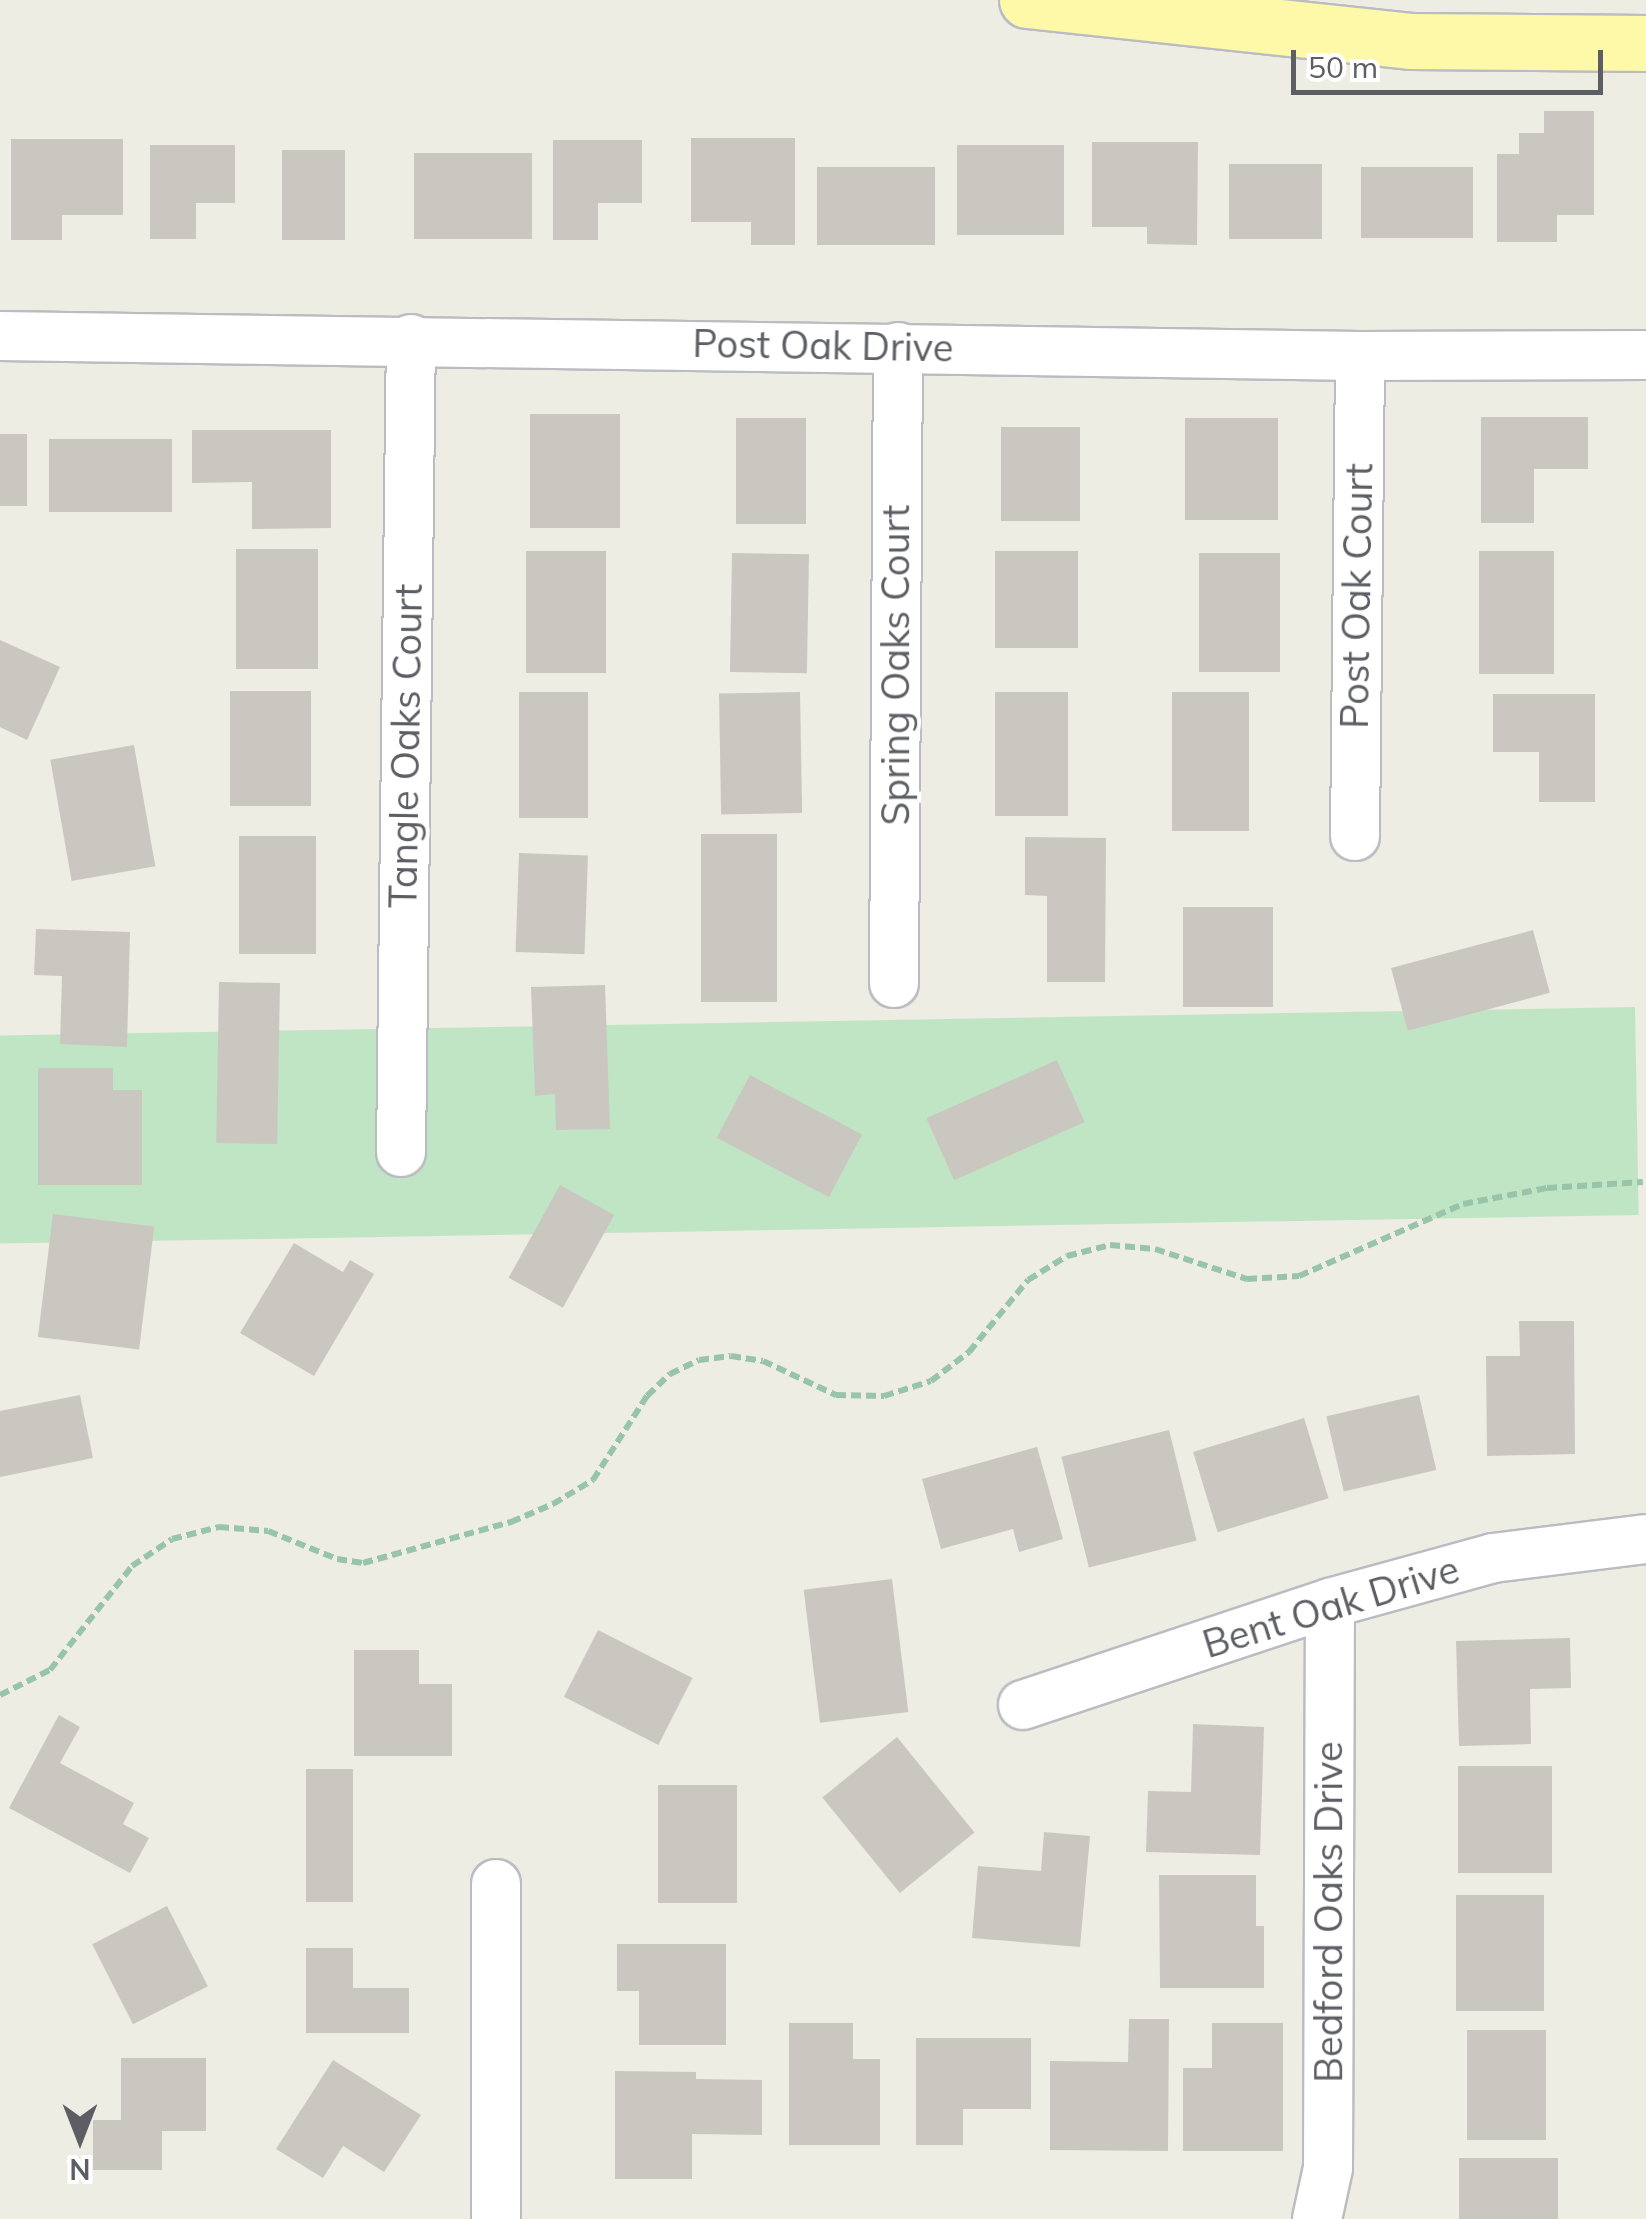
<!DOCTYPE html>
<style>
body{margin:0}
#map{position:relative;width:1646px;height:2219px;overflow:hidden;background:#eeede3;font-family:Mulish,sans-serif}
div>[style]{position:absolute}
.green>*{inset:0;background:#c0e5c5;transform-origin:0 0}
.building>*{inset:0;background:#cac7c1;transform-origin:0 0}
.path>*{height:6px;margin-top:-3px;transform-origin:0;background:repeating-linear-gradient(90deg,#98c4aa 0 10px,transparent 0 15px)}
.roads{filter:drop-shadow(2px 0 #bbbcc2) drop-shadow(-2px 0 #bbbcc2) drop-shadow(0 2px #bbbcc2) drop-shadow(0 -2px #bbbcc2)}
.minor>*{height:48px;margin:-24px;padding:0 24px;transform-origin:24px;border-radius:24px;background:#fff}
.major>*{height:55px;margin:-27.5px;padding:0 27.5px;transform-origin:27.5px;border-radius:27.5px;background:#fdf9a9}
span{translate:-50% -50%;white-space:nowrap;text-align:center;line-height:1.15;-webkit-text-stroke:8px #fff;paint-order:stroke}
.street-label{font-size:38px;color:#5c5e64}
.north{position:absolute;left:30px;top:2089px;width:100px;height:100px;-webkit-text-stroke:8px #fff;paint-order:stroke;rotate:180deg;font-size:28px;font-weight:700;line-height:40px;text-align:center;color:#5c5e64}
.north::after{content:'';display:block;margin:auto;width:35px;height:45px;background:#5c5e64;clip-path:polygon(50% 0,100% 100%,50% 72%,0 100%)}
.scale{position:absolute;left:1291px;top:50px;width:312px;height:45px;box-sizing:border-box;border:5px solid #5c5e64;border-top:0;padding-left:12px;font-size:30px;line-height:35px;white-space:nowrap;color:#5c5e64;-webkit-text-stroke:8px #fff;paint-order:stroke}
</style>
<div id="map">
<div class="green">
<i style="left:1635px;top:1007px;width:208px;height:1713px;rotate:89deg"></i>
</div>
<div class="building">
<i style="clip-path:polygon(1544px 111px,1594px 111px,1594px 215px,1557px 215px,1557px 242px,1497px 242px,1497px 154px,1519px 154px,1519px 133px,1544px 133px)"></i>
<i style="clip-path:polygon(691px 138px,795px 138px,795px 245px,751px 245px,751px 222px,691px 222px)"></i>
<i style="clip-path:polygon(11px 139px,123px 139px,123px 215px,62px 215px,62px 240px,11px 240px)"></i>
<i style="clip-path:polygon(553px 140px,642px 140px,642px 203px,598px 203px,598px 240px,553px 240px)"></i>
<i style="clip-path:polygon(1092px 142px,1198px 142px,1197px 245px,1147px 244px,1147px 227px,1092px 227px)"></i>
<i style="clip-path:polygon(150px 145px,235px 145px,235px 203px,196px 203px,196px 239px,150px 239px)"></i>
<i style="left:957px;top:145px;width:107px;height:90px"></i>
<i style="left:282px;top:150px;width:63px;height:90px"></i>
<i style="left:414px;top:153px;width:118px;height:86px"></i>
<i style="left:1229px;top:164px;width:93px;height:75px"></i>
<i style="left:817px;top:167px;width:118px;height:78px"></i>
<i style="left:1361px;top:167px;width:112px;height:71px"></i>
<i style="left:530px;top:414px;width:90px;height:114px"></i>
<i style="clip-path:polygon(1481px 417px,1588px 417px,1588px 469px,1534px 469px,1534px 523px,1481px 523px)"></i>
<i style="left:736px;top:418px;width:70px;height:106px"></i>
<i style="left:1185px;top:418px;width:93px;height:102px"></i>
<i style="left:1001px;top:427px;width:79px;height:94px"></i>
<i style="clip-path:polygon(192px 430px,331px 430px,331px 528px,252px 529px,252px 482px,192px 483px)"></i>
<i style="left:0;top:434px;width:27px;height:72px"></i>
<i style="left:49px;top:439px;width:123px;height:73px"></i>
<i style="left:236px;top:549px;width:82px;height:120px"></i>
<i style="left:526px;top:551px;width:80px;height:122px"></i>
<i style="left:995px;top:551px;width:83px;height:97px"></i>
<i style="left:1479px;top:551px;width:75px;height:123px"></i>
<i style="left:732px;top:553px;width:77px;height:119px;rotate:1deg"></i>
<i style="left:1199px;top:553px;width:81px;height:119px"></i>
<i style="clip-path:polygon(0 640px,60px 667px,27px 740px,0 727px)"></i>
<i style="left:230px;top:691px;width:81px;height:115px"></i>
<i style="left:519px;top:692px;width:69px;height:126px"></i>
<i style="left:800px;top:692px;width:121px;height:81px;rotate:89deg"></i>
<i style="left:995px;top:692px;width:73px;height:124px"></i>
<i style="left:1172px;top:692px;width:77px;height:139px"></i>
<i style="clip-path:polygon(1493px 694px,1595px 694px,1595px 802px,1539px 802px,1539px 752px,1493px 752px)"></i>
<i style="left:134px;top:745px;width:123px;height:85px;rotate:80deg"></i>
<i style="left:701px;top:834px;width:76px;height:168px"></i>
<i style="left:239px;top:836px;width:77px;height:118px"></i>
<i style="clip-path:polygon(1025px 837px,1106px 838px,1105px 982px,1047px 982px,1047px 896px,1025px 895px)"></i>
<i style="left:519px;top:853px;width:69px;height:99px;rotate:2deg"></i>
<i style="left:1183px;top:907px;width:90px;height:100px"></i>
<i style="clip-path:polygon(36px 929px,130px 932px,127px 1047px,60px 1044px,62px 976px,34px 975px)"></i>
<i style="left:1533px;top:930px;width:65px;height:147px;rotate:75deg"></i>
<i style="left:219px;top:982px;width:61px;height:161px;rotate:1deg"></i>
<i style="clip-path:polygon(605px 985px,610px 1129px,556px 1130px,555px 1094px,535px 1096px,531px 987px)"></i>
<i style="left:1057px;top:1060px;width:68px;height:143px;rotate:66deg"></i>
<i style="clip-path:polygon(38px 1068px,113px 1068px,113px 1090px,142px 1090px,142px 1185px,38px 1185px)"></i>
<i style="left:750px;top:1075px;width:127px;height:71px;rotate:28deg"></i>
<i style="left:560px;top:1185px;width:62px;height:106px;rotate:29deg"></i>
<i style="left:53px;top:1214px;width:102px;height:124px;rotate:7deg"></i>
<i style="clip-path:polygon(294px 1243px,343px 1272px,350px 1260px,374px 1274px,314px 1376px,240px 1333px)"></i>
<i style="clip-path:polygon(1519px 1321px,1574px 1321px,1575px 1454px,1487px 1456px,1486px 1356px,1520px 1356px)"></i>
<i style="clip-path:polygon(80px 1395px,93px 1458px,0 1477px,0 1411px)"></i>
<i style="left:1419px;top:1395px;width:77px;height:95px;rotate:77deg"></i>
<i style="left:1304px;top:1418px;width:84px;height:116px;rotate:73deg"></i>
<i style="left:1169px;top:1430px;width:114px;height:111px;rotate:76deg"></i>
<i style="clip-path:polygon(1037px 1447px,1063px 1539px,1019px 1552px,1013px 1529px,941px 1549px,922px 1479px)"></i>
<i style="left:892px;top:1579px;width:134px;height:89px;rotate:83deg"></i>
<i style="left:598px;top:1630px;width:106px;height:75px;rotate:27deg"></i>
<i style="clip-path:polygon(1570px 1638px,1571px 1688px,1530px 1689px,1531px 1744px,1459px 1746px,1456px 1641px)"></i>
<i style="clip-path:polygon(354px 1650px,419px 1650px,419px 1684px,452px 1684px,452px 1756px,354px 1756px)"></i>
<i style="clip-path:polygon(59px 1715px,80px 1727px,60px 1763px,134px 1803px,123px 1824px,149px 1838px,130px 1873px,9px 1808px)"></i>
<i style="clip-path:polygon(1193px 1724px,1264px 1727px,1260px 1855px,1146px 1852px,1148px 1791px,1191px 1792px)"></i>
<i style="left:897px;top:1737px;width:123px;height:96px;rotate:51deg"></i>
<i style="left:1458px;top:1766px;width:94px;height:107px"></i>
<i style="left:306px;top:1769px;width:47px;height:133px"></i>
<i style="left:658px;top:1785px;width:79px;height:118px"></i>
<i style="clip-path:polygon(1044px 1832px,1090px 1836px,1080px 1947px,972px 1938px,978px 1866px,1041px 1871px)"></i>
<i style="clip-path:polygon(1159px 1875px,1256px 1875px,1256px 1926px,1264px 1926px,1264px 1988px,1160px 1988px)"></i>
<i style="left:1456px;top:1895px;width:88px;height:116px"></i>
<i style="left:167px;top:1906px;width:90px;height:84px;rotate:63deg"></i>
<i style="clip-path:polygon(617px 1944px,726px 1944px,726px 2045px,639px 2045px,639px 1991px,617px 1991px)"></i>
<i style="clip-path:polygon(306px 1948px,353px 1948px,353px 1988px,409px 1988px,409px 2033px,306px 2033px)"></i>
<i style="clip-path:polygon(1129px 2019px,1169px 2019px,1168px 2151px,1050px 2150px,1050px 2061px,1128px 2062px)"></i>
<i style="clip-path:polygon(789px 2023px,853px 2023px,853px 2059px,880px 2059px,880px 2145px,789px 2145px)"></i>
<i style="clip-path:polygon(1212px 2023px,1283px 2023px,1283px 2151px,1183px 2151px,1183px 2068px,1212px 2068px)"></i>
<i style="left:1467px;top:2030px;width:79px;height:110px"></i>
<i style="clip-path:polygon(916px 2038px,1031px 2038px,1031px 2109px,963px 2109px,963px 2145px,916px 2145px)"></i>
<i style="clip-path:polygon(121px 2058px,206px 2058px,206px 2131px,162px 2131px,162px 2170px,93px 2170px,93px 2120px,121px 2120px)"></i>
<i style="clip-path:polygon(333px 2060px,421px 2115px,384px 2172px,343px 2146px,323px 2178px,276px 2149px)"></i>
<i style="clip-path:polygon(615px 2071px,696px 2072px,696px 2079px,762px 2080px,762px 2135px,692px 2134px,692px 2179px,615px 2179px)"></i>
<i style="left:1459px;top:2158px;width:99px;height:61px"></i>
</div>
<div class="path">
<i style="left:0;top:1695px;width:56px;rotate:-26.6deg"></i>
<i style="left:50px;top:1670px;width:132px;rotate:-51.7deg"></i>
<i style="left:132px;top:1566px;width:48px;rotate:-34deg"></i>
<i style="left:172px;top:1539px;width:49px;rotate:-14.3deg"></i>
<i style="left:219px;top:1527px;width:49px;rotate:4.7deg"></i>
<i style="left:268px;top:1531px;width:74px;rotate:22.1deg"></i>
<i style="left:337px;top:1559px;width:26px;rotate:9deg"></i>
<i style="left:363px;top:1563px;width:154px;rotate:-15.5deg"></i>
<i style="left:511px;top:1522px;width:46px;rotate:-23.2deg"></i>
<i style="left:553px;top:1504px;width:47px;rotate:-31deg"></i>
<i style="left:593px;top:1480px;width:100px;rotate:-57.3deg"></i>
<i style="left:647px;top:1396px;width:32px;rotate:-44deg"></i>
<i style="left:670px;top:1374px;width:32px;rotate:-26deg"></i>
<i style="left:699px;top:1360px;width:32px;rotate:-7deg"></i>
<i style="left:731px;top:1356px;width:32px;rotate:9deg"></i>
<i style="left:763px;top:1361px;width:81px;rotate:25deg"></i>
<i style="left:836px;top:1395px;width:48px;rotate:1.2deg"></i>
<i style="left:884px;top:1396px;width:49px;rotate:-17.7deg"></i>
<i style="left:931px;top:1381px;width:48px;rotate:-37.3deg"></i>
<i style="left:969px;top:1352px;width:93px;rotate:-50.7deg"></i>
<i style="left:1028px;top:1280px;width:46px;rotate:-31.6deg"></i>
<i style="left:1067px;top:1256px;width:44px;rotate:-14.3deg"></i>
<i style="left:1110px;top:1245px;width:45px;rotate:5.1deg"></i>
<i style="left:1155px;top:1249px;width:97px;rotate:18.1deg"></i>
<i style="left:1247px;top:1279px;width:52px;rotate:-3.3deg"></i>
<i style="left:1299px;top:1276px;width:179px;rotate:-23.7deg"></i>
<i style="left:1463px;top:1204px;width:86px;rotate:-10.8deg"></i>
<i style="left:1547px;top:1188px;width:96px;rotate:-3.6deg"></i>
</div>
<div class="roads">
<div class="minor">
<i style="left:0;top:336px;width:1360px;rotate:0.84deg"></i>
<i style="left:1360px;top:356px;width:286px;rotate:-0.2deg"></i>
<i style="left:1355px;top:836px;width:480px;rotate:-89.4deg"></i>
<i style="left:894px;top:983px;width:636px;rotate:-89.64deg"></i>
<i style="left:401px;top:1152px;width:813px;rotate:-89.3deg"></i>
<i style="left:1023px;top:1705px;width:324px;rotate:-18.4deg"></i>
<i style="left:1330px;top:1603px;width:169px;rotate:-15.4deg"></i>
<i style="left:1493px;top:1558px;width:154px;rotate:-7.1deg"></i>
<i style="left:496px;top:1884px;width:335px;rotate:90deg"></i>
<i style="left:1317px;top:2219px;width:52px;rotate:-77.8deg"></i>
<i style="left:1328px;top:2168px;width:565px;rotate:-89.8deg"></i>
</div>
<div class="major">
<i style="left:1027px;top:0;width:385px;rotate:6.1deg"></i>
<i style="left:1410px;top:41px;width:236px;rotate:0.5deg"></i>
</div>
</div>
<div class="street-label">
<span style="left:823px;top:346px;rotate:1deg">Post Oak Drive</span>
<span style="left:1357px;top:596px;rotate:-89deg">Post Oak Court</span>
<span style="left:896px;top:665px;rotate:-90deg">Spring Oaks Court</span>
<span style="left:406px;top:746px;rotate:-89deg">Tangle Oaks Court</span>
<span style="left:1331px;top:1607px;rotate:-17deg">Bent Oak Drive</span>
<span style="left:1329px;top:1912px;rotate:-90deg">Bedford Oaks Drive</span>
</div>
<div class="north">N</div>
<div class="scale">50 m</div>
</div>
